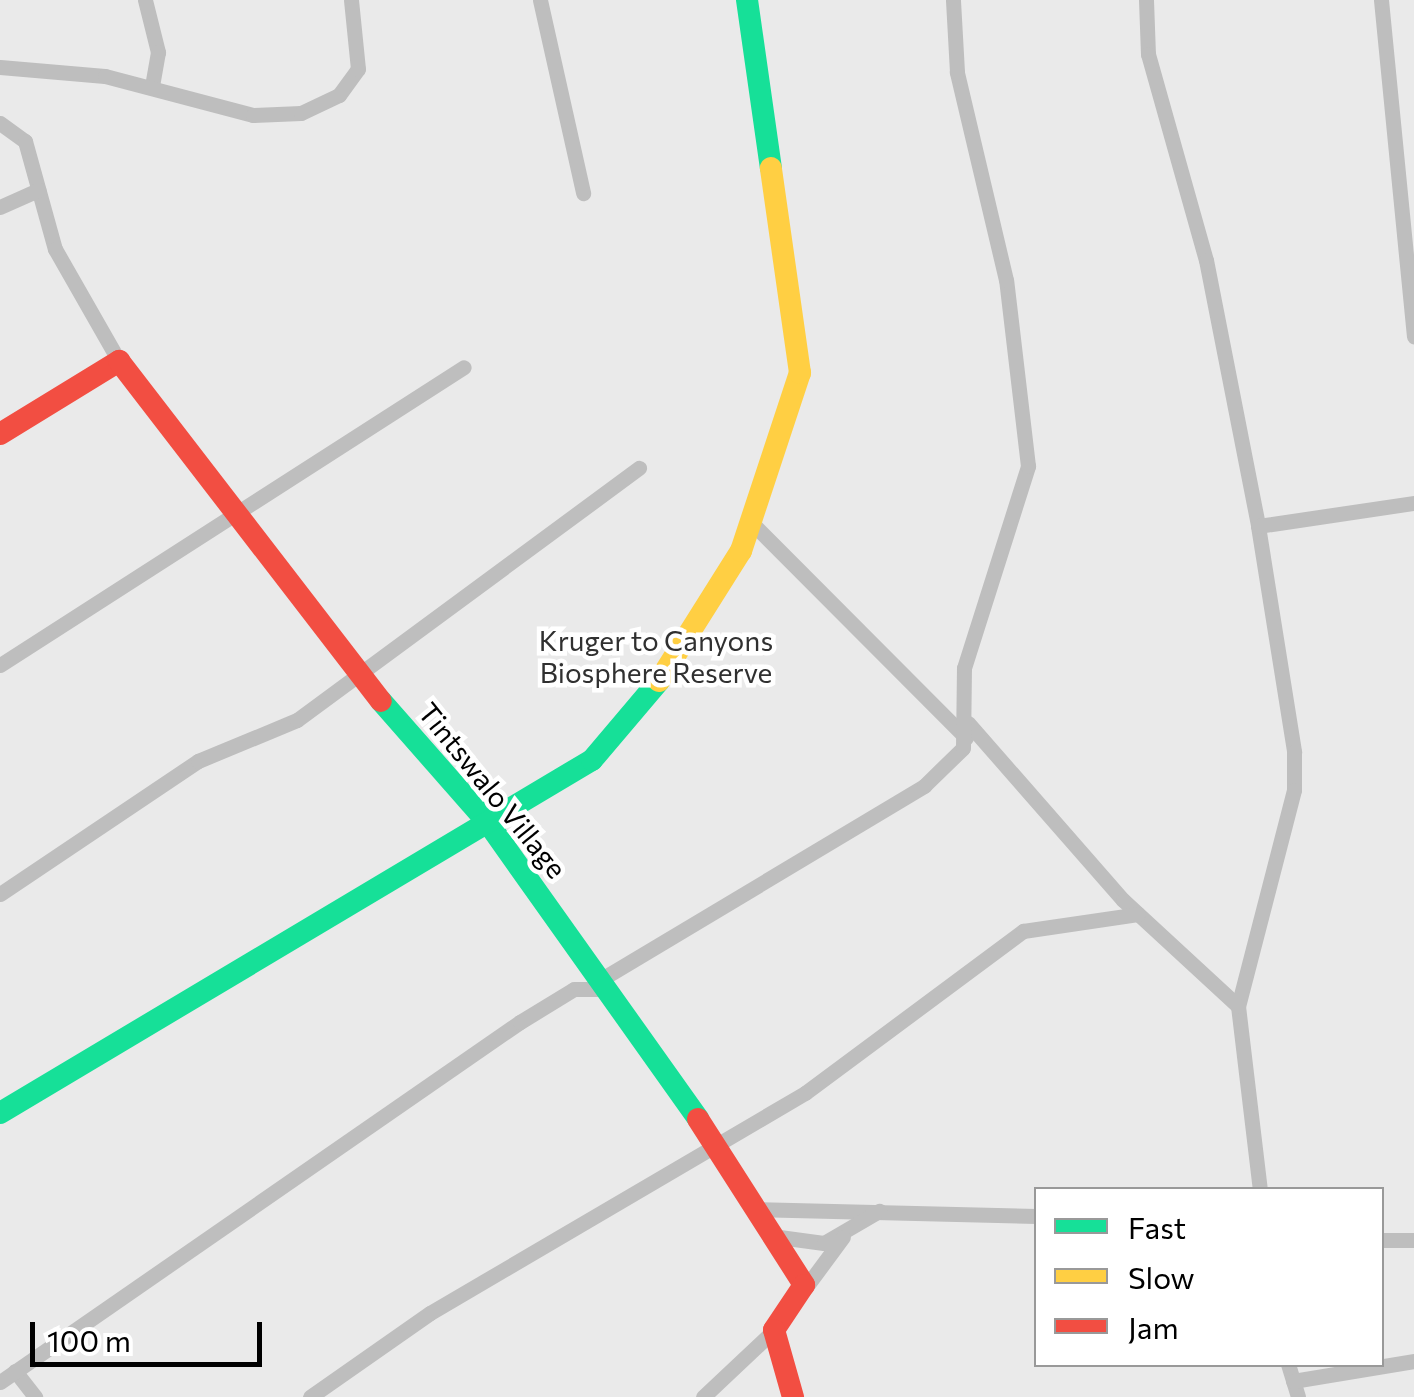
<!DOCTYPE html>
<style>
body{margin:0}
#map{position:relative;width:1414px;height:1397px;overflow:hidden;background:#fff;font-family:Commissioner,sans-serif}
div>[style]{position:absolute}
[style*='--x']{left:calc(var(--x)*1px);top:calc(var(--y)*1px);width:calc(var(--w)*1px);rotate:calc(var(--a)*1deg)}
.green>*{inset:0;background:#eaeaea}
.street>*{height:15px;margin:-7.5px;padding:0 7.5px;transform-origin:7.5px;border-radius:7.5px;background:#bebebe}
.fast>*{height:22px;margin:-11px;padding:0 11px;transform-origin:11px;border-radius:11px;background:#16e098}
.slow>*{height:22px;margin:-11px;padding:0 11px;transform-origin:11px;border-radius:11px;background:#ffcf43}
.jam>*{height:22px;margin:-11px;padding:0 11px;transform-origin:11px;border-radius:11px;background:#f24e42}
span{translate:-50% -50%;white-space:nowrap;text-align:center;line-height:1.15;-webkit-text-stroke:9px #fff;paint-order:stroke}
.park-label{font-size:28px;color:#303030}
.street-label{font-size:28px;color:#000}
.legend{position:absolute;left:1034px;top:1187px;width:350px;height:180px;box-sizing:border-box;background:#fff;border:2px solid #999;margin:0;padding:12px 18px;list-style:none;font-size:30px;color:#000}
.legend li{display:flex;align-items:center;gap:20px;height:50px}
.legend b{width:50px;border:2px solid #999}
.scale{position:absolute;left:30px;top:1322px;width:232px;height:45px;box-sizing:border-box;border:5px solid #000;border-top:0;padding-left:12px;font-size:30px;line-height:35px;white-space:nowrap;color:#000;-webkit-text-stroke:8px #fff;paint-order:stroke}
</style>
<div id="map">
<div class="green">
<i style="clip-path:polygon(evenodd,0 0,1414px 0,1414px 1397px,0 1397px,0 0,1036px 1190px,1382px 1190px,1382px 1364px,1036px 1364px,1036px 1190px)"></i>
</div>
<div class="street">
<i style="--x:145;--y:0;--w:54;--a:76"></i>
<i style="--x:158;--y:52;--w:34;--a:100"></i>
<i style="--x:540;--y:0;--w:198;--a:77.4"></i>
<i style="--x:1146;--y:0;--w:54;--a:87.9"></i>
<i style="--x:1148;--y:54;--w:214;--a:74.3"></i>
<i style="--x:1206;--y:260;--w:271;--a:78.9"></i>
<i style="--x:1258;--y:526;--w:229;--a:80.9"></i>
<i style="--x:1294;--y:752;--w:38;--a:90"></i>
<i style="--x:1294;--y:790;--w:223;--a:104.5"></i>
<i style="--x:1238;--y:1006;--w:185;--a:83.2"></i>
<i style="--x:1381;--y:0;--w:338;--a:84.4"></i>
<i style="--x:0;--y:67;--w:105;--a:4.9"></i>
<i style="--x:105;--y:76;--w:153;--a:14.8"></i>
<i style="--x:253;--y:115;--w:48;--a:-2.4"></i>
<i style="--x:301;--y:113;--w:42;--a:-25.3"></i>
<i style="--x:339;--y:95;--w:32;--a:-54"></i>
<i style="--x:358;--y:69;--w:69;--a:-95.8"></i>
<i style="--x:0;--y:123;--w:31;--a:36"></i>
<i style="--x:25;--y:141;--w:112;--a:74.5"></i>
<i style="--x:55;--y:249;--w:129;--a:60.3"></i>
<i style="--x:0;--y:207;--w:42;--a:-24.1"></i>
<i style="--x:750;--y:521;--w:306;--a:45.1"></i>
<i style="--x:1258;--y:526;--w:158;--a:-8.4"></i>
<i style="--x:0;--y:665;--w:551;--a:-32.71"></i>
<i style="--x:968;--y:723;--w:235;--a:48.8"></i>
<i style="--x:1123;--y:900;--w:156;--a:42.7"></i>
<i style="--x:0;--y:894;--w:239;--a:-33.9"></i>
<i style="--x:198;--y:761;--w:107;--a:-22.5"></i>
<i style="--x:297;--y:720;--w:425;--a:-36.4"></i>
<i style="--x:600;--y:980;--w:378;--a:-30.9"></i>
<i style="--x:924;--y:786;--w:54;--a:-44.3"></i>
<i style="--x:963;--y:748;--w:80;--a:-89.3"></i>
<i style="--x:964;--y:668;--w:212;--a:-72.4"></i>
<i style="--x:1028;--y:466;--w:187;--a:-96.7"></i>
<i style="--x:1006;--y:280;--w:214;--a:-103.3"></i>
<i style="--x:957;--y:72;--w:72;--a:-93.2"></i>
<i style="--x:754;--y:1209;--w:282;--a:1.4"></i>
<i style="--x:772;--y:1236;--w:52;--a:7.7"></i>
<i style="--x:824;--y:1243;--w:64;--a:-30.2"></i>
<i style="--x:1382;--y:1240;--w:32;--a:0"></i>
<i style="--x:803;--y:1291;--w:67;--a:-53.5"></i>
<i style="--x:1288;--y:1364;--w:34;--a:73"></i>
<i style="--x:15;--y:1371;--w:33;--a:52"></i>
<i style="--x:1293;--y:1381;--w:123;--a:-9.4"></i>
<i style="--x:0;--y:1382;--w:632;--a:-34.7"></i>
<i style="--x:520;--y:1022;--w:63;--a:-31.4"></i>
<i style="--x:574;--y:989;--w:32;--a:0"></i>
<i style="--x:310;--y:1397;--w:146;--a:-35"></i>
<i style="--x:430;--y:1313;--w:435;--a:-30.4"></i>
<i style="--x:805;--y:1093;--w:272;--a:-36.6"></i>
<i style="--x:1023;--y:931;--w:116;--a:-8.4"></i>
<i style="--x:703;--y:1397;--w:98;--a:-43.3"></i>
</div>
<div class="fast">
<i style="--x:747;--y:0;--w:170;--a:81.9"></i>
<i style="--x:381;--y:701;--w:162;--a:48.7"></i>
<i style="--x:488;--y:823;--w:363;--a:54.6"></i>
<i style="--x:0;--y:1113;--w:689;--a:-30.81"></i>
<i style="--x:592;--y:760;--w:104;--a:-49.7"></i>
</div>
<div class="slow">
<i style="--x:659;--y:681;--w:154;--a:-57.8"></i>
<i style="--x:741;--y:551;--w:188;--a:-71.7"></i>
<i style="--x:800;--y:373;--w:207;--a:-98.1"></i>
</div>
<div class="jam">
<i style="--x:0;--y:434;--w:140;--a:-31.5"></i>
<i style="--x:119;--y:361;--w:429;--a:52.4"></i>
<i style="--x:698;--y:1119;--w:197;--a:57.4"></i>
<i style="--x:804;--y:1285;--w:54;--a:123.7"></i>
<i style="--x:774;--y:1330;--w:70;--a:74.2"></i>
</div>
<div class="park-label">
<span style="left:656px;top:656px">Kruger to Canyons<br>Biosphere Reserve</span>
</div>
<div class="street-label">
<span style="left:493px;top:790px;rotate:51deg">Tintswalo Village</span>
</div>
<ul class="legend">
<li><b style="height:12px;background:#16e098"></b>Fast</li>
<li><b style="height:12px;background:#ffcf43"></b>Slow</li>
<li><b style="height:12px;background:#f24e42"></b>Jam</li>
</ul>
<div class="scale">100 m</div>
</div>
